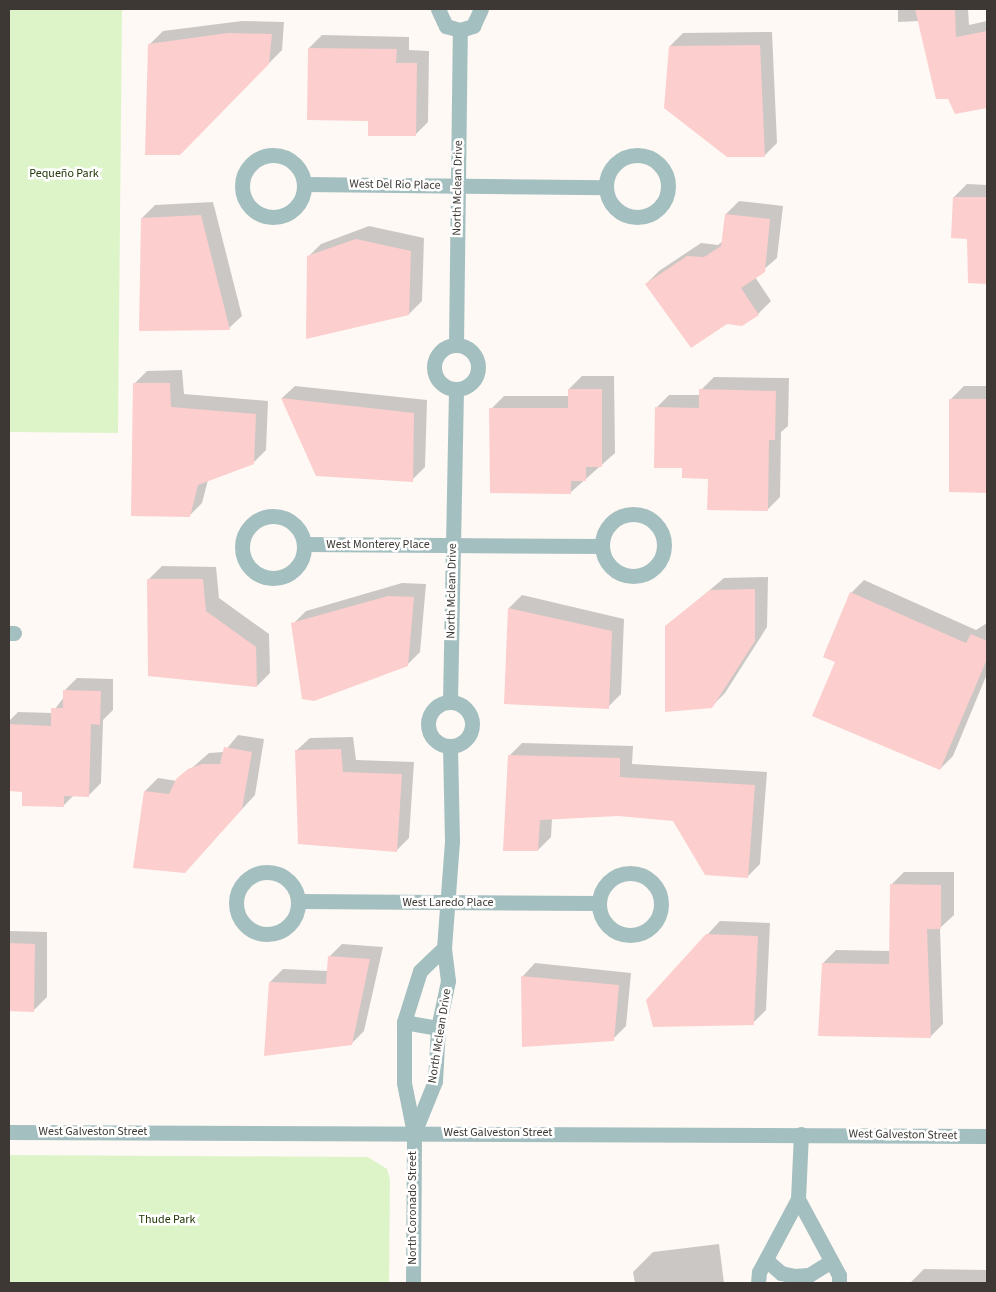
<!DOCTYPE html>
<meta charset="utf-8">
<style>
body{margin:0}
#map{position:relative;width:996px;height:1292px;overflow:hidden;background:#fef9f5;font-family:"Source Sans 3",sans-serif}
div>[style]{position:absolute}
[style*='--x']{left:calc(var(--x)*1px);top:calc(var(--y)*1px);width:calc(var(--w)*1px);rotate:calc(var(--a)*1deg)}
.green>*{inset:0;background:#ddf4c9}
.shadow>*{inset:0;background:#0003}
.building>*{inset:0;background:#fccecd}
.minor>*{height:15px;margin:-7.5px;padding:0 7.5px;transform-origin:7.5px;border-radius:7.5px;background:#a4bfbf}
.minor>.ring{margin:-7.5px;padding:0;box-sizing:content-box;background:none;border:15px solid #a4bfbf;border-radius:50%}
.tertiary>*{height:15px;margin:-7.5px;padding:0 7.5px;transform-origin:7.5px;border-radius:7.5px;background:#a4bfbf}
span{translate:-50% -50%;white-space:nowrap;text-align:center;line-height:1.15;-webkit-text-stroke:5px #fff;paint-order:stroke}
.park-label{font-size:12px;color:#213605}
.street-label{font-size:12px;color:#3d3834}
.frame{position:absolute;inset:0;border:10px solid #3d3834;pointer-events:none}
</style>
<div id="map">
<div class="green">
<i style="clip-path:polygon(9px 9px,122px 9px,118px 433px,9px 432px)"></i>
<i style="clip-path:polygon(9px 1155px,368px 1157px,387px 1169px,390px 1179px,389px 1283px,9px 1283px)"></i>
</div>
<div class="shadow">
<i style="clip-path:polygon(898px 9px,968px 9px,969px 25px,987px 21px,987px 107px,956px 113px,919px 21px,898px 22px)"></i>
<i style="clip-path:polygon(242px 21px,284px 22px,282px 50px,180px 154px,150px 44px,163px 31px)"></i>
<i style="clip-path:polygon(772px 32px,777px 143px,764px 156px,670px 46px,683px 33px)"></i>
<i style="clip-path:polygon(322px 35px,409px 37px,409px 50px,429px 51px,428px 122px,415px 135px,370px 120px,309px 48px)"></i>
<i style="clip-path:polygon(967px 184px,987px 185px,987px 282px,969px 282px,968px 237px,954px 197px)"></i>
<i style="clip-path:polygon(739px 201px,783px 206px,777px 258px,755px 277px,771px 301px,758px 314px,646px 284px,659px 271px,701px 243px,718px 245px,723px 241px,726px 214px)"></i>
<i style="clip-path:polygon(213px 202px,242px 316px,229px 328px,142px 218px,155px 205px)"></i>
<i style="clip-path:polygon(369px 226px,424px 238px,422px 301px,409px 314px,308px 257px,321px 244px)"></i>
<i style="clip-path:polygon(182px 370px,184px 394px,268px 401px,266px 450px,253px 463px,208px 480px,202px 503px,189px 516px,134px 384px,147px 371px)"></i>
<i style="clip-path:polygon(582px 376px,614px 376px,615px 453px,570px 493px,491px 409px,504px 396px,569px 396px,569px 389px)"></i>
<i style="clip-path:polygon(714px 377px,789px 378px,788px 426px,781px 432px,780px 497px,767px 510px,709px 477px,683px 467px,656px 408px,669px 395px,701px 395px,701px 390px)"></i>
<i style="clip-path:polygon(295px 386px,427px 400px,425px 467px,412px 480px,282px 398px)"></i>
<i style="clip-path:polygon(964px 386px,987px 386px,987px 491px,950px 491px,951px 399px)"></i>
<i style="clip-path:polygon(162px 566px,216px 567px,219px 598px,269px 634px,270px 673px,257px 686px,149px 674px,149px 579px)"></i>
<i style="clip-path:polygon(768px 577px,767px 627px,725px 693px,711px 707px,666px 627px,724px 578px)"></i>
<i style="clip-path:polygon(864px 580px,976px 630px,987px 623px,987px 674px,953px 756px,940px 769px,837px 661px,851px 593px)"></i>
<i style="clip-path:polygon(402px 583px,426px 584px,420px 652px,407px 665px,293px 624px,306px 611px)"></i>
<i style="clip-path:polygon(522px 595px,624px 619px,621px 694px,608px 707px,505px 703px,509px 608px)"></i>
<i style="clip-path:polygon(77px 678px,113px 679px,113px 710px,103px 720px,101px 783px,88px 796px,74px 795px,63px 806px,23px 790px,9px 790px,9px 721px,18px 712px,52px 713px,64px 697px,64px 691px)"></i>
<i style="clip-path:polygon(238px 735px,264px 739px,255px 795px,197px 858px,145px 791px,158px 778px,177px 781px,209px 753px,224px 752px)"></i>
<i style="clip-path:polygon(353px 737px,356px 760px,414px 762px,409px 838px,396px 851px,297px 750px,310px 738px)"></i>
<i style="clip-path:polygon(522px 743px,633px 746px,632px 764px,767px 772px,760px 864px,747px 877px,674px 819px,618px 815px,552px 819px,551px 837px,538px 850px,509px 756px)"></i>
<i style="clip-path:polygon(904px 872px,954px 872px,954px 915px,940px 928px,943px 1024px,930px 1037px,823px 963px,836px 950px,891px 951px,891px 885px)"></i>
<i style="clip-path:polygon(720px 921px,770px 923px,766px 1010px,753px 1023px,707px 935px)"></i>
<i style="clip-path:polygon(9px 931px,47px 932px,47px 997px,34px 1010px,9px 1009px)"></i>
<i style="clip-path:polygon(342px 944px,383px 947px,364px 1031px,351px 1044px,270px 982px,283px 969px,328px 971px,329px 957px)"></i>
<i style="clip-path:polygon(535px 963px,631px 973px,626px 1026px,613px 1039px,523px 976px)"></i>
<i style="clip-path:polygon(719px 1244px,724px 1283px,635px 1283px,633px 1272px,653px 1252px)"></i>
<i style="clip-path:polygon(924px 1269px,987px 1270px,987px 1283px,910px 1283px)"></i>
</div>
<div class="building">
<i style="clip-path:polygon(915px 9px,955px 9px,956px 37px,987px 31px,987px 108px,955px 114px,948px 99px,936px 99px)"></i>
<i style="clip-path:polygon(228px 33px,272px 34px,269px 64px,180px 155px,145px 155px,148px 44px)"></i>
<i style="clip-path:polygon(760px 45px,765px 157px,727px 157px,664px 108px,669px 46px)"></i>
<i style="clip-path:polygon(308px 48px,397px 49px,396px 63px,417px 63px,416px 136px,368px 136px,368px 121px,307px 120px)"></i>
<i style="clip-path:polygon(953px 197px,987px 197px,987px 284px,968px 283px,967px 239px,951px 238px)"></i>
<i style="clip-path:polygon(725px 214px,770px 219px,765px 272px,741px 288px,759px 315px,742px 326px,727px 324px,691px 348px,645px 284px,687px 256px,704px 257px,721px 246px)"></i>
<i style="clip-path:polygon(201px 215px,230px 330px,139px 331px,141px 218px)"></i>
<i style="clip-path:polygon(356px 239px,411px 251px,409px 315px,306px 339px,307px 256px)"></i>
<i style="clip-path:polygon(133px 383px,170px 383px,171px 407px,256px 414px,254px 464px,198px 485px,190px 517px,131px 516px)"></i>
<i style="clip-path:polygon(568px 389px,602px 389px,602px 467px,586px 467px,586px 481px,571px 481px,571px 494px,490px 493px,489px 408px,568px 408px)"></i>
<i style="clip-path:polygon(699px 389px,776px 391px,775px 440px,769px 440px,768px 511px,707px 510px,708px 479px,682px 478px,682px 468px,654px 468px,655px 407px,699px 408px)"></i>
<i style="clip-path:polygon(281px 398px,414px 413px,413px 482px,316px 476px)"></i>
<i style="clip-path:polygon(949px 399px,987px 399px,987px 493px,949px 492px)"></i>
<i style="clip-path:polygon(147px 579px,203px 579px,206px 611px,256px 647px,257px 687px,148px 676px)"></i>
<i style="clip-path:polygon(755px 589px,755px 641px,712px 708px,665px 712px,665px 626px,710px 590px)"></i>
<i style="clip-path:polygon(850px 592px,966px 643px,971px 634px,987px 641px,987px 659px,940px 770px,812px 716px,835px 662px,823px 657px)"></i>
<i style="clip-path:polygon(388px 596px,414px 597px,408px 666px,314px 701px,302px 699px,291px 623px)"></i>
<i style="clip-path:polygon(508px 608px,612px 631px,609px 709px,504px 704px)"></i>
<i style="clip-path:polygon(63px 690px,101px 691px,100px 725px,91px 724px,89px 797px,64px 796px,64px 807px,22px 806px,22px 792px,9px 791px,9px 724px,51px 726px,51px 708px,63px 708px)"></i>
<i style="clip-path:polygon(224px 747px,252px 752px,242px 809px,185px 873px,133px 868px,144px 791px,169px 794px,176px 779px,188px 769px,202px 764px,220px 764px)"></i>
<i style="clip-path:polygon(341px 749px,343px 772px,402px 774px,397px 852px,298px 844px,295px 750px)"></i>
<i style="clip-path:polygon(508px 755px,620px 758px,620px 777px,755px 785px,748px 878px,705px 875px,673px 821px,618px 816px,540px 820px,538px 851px,503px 851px)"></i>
<i style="clip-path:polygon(890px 884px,941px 885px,941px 929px,927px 929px,931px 1038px,818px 1036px,822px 963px,889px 964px)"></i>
<i style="clip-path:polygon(706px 934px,758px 936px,754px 1025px,653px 1027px,646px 1000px)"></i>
<i style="clip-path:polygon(9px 943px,35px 944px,34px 1012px,9px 1011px)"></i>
<i style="clip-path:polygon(328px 956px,370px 959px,352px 1045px,264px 1056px,269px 982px,326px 984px)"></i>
<i style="clip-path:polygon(521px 976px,619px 985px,614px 1041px,522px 1047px)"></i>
</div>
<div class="minor">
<i style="--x:438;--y:9;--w:19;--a:65"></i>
<i style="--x:446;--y:26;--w:15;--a:16"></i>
<i style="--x:460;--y:30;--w:14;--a:-17"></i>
<i style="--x:473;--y:26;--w:19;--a:-65"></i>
<i class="ring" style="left:242px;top:155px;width:47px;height:47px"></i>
<i class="ring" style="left:606px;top:155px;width:47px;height:47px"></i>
<i style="--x:304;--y:184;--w:301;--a:0.6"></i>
<i style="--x:456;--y:345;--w:315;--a:-89.3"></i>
<i class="ring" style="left:434px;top:345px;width:29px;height:29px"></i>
<i class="ring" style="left:602px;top:514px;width:47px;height:47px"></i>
<i class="ring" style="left:242px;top:516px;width:47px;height:47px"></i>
<i style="--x:304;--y:544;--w:298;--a:0.4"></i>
<i style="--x:9;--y:633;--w:5;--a:0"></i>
<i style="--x:450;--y:702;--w:313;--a:-88.9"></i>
<i class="ring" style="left:428px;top:702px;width:29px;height:29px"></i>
<i class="ring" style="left:236px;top:872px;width:47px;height:47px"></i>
<i class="ring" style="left:599px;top:873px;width:47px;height:47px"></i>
<i style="--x:298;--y:901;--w:300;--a:0.4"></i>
<i style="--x:404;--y:1022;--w:35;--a:10"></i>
<i style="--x:414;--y:1133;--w:56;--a:-68"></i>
<i style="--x:435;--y:1081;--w:53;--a:-86.8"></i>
<i style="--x:438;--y:1028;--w:48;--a:-78"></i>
<i style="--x:448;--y:981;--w:33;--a:-97"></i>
<i style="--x:444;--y:948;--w:107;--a:-85.7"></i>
<i style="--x:452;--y:841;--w:95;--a:-91.2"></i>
<i style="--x:798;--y:1199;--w:86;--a:61.7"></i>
<i style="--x:839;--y:1275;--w:8;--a:90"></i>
<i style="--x:766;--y:1260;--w:20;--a:41"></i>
<i style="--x:781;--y:1273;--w:13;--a:13"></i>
<i style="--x:794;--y:1276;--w:15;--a:-4"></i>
<i style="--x:809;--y:1275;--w:26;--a:-32"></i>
<i style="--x:413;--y:1283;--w:150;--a:-89.6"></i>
<i style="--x:414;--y:1133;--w:51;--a:-101.3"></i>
<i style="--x:404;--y:1083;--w:61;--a:-90"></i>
<i style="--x:404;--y:1022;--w:53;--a:-72.6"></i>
<i style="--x:420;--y:971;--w:33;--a:-44"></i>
<i style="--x:758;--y:1283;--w:11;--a:-85"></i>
<i style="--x:759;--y:1272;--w:83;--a:-61.9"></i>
<i style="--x:798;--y:1199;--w:65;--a:-87.4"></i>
</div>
<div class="tertiary">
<i style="--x:9;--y:1132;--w:978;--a:0.23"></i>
</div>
<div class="park-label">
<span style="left:64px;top:174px">Pequeño Park</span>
<span style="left:167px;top:1220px">Thude Park</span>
</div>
<div class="street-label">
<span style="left:395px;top:185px;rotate:1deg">West Del Rio Place</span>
<span style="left:458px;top:188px;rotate:-89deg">North Mclean Drive</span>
<span style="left:378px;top:545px">West Monterey Place</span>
<span style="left:452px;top:591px;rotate:-89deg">North Mclean Drive</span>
<span style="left:448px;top:903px">West Laredo Place</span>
<span style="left:440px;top:1036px;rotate:-81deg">North Mclean Drive</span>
<span style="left:93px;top:1132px">West Galveston Street</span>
<span style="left:498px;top:1133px">West Galveston Street</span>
<span style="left:903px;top:1135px;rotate:1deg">West Galveston Street</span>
<span style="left:413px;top:1208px;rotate:-90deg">North Coronado Street</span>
</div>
<div class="frame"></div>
</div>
